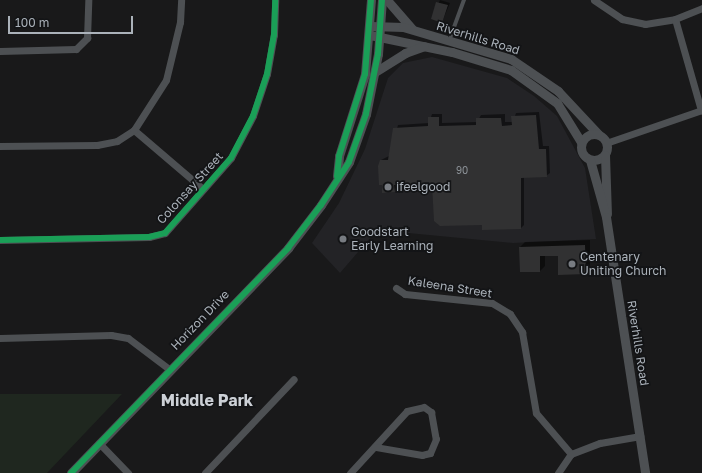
<!DOCTYPE html>
<style>
body{margin:0}
#map{position:relative;width:702px;height:473px;overflow:hidden;background:#19191a;font-family:"Golos Text",sans-serif}
div>[style]{position:absolute}
[style*='--x']{left:calc(var(--x)*1px);top:calc(var(--y)*1px);width:calc(var(--w)*1px);rotate:calc(var(--a)*1deg)}
.built>*{inset:0;background:#232326}
.green>*{inset:0;background:#1f271f}
.shadow>*{inset:0;background:#0007}
.building>*{inset:0;background:#313132}
.service>*{height:3.5px;margin:-1.75px;padding:0 1.75px;transform-origin:1.75px;border-radius:1.75px;background:#4d5053}
.minor>*{height:7px;margin:-3.5px;padding:0 3.5px;transform-origin:3.5px;border-radius:3.5px;background:#4d5053}
.tertiary>*{height:9px;margin:-4.5px;padding:0 4.5px;transform-origin:4.5px;border-radius:4.5px;background:#4d5053}
.tertiary>.ring{margin:-4.5px;padding:0;box-sizing:content-box;background:none;border:9px solid #4d5053;border-radius:50%}
.cycleway>*{height:6px;margin:-3px;padding:0 3px;transform-origin:3px;border-radius:3px;background:#1a9f57}
.dots>*{width:11px;height:11px;translate:-50% -50%;box-sizing:border-box;border:2px solid #131416;border-radius:50%}
span{translate:-50% -50%;white-space:nowrap;text-align:center;line-height:1.15;-webkit-text-stroke:3.5px #131416;paint-order:stroke}
.number-label{font-size:10px;color:#8c9298}
.number-label span{-webkit-text-stroke-width:0}
.street-label{font-size:12px;color:#abb2ba}
.poi-label{font-size:12px;color:#abb2ba}
.left{translate:0 -50%;text-align:left}
.district-label{font-size:16px;color:#ccd0d6;font-weight:700}
.scale{position:absolute;left:8px;top:16px;width:125px;height:18px;box-sizing:border-box;border:2px solid #abb2ba;border-top:0;padding-left:5px;font-size:12px;line-height:14px;white-space:nowrap;color:#abb2ba;-webkit-text-stroke:3px #131416;paint-order:stroke}
</style>
<div id="map">
<div class="built">
<i style="clip-path:polygon(432px 57px,507px 78px,534px 96px,557px 116px,585px 168px,596px 239px,513px 243px,377px 230px,340px 273px,312px 243px,339px 203px,365px 149px,388px 78px,403px 63px)"></i>
</div>
<div class="green">
<i style="clip-path:polygon(0 394px,122px 394px,47px 473px,0 473px)"></i>
</div>
<div class="shadow">
<i style="clip-path:polygon(440px 0,450px 3px,442px 22px,432px 19px)"></i>
<i style="clip-path:polygon(539px 112px,543px 146px,549px 146px,550px 173px,546px 176px,524px 177px,524px 225px,521px 228px,483px 224px,433px 183px,398px 184px,394px 191px,381px 160px,389px 156px,398px 125px,429px 123px,432px 114px,442px 114px,442px 123px,477px 122px,481px 115px,505px 114px,505px 122px,513px 122px,516px 113px)"></i>
<i style="clip-path:polygon(590px 240px,590px 269px,585px 274px,559px 255px,545px 255px,545px 266px,540px 271px,520px 247px,525px 242px)"></i>
</div>
<div class="building">
<i style="clip-path:polygon(436px 2px,448px 5px,442px 23px,431px 19px)"></i>
<i style="clip-path:polygon(536px 115px,539px 149px,546px 149px,547px 177px,521px 178px,521px 229px,482px 230px,482px 225px,440px 226px,434px 221px,432px 184px,394px 185px,395px 192px,382px 193px,382px 185px,379px 185px,378px 166px,380px 160px,388px 160px,393px 128px,428px 126px,428px 117px,439px 117px,439px 126px,476px 125px,476px 118px,501px 118px,502px 126px,512px 125px,511px 116px)"></i>
<i style="clip-path:polygon(585px 245px,586px 274px,558px 275px,558px 256px,540px 256px,540px 272px,520px 272px,519px 247px)"></i>
</div>
<div class="service">
<i style="--x:449;--y:41;--w:44;--a:-69.9"></i>
</div>
<div class="minor">
<i style="--x:594;--y:0;--w:34;--a:34"></i>
<i style="--x:622;--y:19;--w:24;--a:12"></i>
<i style="--x:645;--y:24;--w:30;--a:-9"></i>
<i style="--x:675;--y:19;--w:29;--a:-22"></i>
<i style="--x:675;--y:19;--w:95;--a:74.1"></i>
<i style="--x:0;--y:51;--w:76;--a:-1.5"></i>
<i style="--x:76;--y:49;--w:16;--a:-45"></i>
<i style="--x:87;--y:38;--w:38;--a:-88"></i>
<i style="--x:134;--y:130;--w:91;--a:40.5"></i>
<i style="--x:606;--y:143;--w:102;--a:-19"></i>
<i style="--x:0;--y:146;--w:97;--a:-0.6"></i>
<i style="--x:97;--y:145;--w:20;--a:-11"></i>
<i style="--x:117;--y:141;--w:20;--a:-33"></i>
<i style="--x:134;--y:130;--w:59;--a:-57.4"></i>
<i style="--x:166;--y:80;--w:60;--a:-76.4"></i>
<i style="--x:180;--y:22;--w:22;--a:-87"></i>
<i style="--x:0;--y:240;--w:149;--a:-1.2"></i>
<i style="--x:149;--y:237;--w:16;--a:-14"></i>
<i style="--x:165;--y:233;--w:100;--a:-48.7"></i>
<i style="--x:231;--y:158;--w:47;--a:-62.4"></i>
<i style="--x:253;--y:116;--w:44;--a:-71.6"></i>
<i style="--x:267;--y:74;--w:40;--a:-80"></i>
<i style="--x:274;--y:35;--w:35;--a:-88"></i>
<i style="--x:396;--y:288;--w:11;--a:34"></i>
<i style="--x:405;--y:294;--w:87;--a:5.9"></i>
<i style="--x:492;--y:303;--w:21;--a:31"></i>
<i style="--x:510;--y:314;--w:22;--a:56"></i>
<i style="--x:522;--y:332;--w:82;--a:80.2"></i>
<i style="--x:536;--y:413;--w:54;--a:49.5"></i>
<i style="--x:0;--y:338;--w:111;--a:-1.5"></i>
<i style="--x:111;--y:335;--w:17;--a:10"></i>
<i style="--x:128;--y:338;--w:51;--a:37.1"></i>
<i style="--x:99;--y:443;--w:42;--a:46"></i>
<i style="--x:205;--y:473;--w:129;--a:-46.6"></i>
<i style="--x:350;--y:473;--w:84;--a:-47.4"></i>
<i style="--x:407;--y:411;--w:17;--a:-13"></i>
<i style="--x:424;--y:407;--w:9;--a:36"></i>
<i style="--x:431;--y:412;--w:27;--a:80"></i>
<i style="--x:436;--y:439;--w:15;--a:113"></i>
<i style="--x:430;--y:453;--w:8;--a:166"></i>
<i style="--x:422;--y:455;--w:48;--a:-170.3"></i>
<i style="--x:558;--y:473;--w:23;--a:-56"></i>
<i style="--x:571;--y:454;--w:31;--a:-21"></i>
<i style="--x:600;--y:443;--w:41;--a:-9.9"></i>
</div>
<div class="tertiary">
<i style="--x:387;--y:0;--w:38;--a:49"></i>
<i style="--x:371;--y:26;--w:32;--a:2"></i>
<i style="--x:403;--y:27;--w:113;--a:16.5"></i>
<i style="--x:511;--y:59;--w:57;--a:34.2"></i>
<i style="--x:558;--y:91;--w:60;--a:47"></i>
<i style="--x:370;--y:35;--w:84;--a:11.7"></i>
<i style="--x:452;--y:52;--w:62;--a:17"></i>
<i style="--x:511;--y:70;--w:57;--a:35.7"></i>
<i style="--x:557;--y:103;--w:46;--a:58.4"></i>
<i style="--x:375;--y:72;--w:36;--a:-32"></i>
<i style="--x:405;--y:53;--w:20;--a:-20"></i>
<i class="ring" style="left:581px;top:134px;width:17px;height:17px"></i>
<i style="--x:605;--y:155;--w:59;--a:88.1"></i>
<i style="--x:590;--y:160;--w:59;--a:74.3"></i>
<i style="--x:606;--y:217;--w:259;--a:81.3"></i>
<i style="--x:337;--y:176;--w:20;--a:-84"></i>
<i style="--x:339;--y:156;--w:86;--a:-72.4"></i>
<i style="--x:365;--y:74;--w:74;--a:-85.4"></i>
<i style="--x:71;--y:473;--w:313;--a:-46"></i>
<i style="--x:288;--y:248;--w:54;--a:-52.5"></i>
<i style="--x:321;--y:205;--w:51;--a:-56.9"></i>
<i style="--x:349;--y:162;--w:51;--a:-70.5"></i>
<i style="--x:366;--y:114;--w:61;--a:-78.7"></i>
<i style="--x:378;--y:54;--w:54;--a:-85.8"></i>
</div>
<div class="cycleway">
<i style="--x:337;--y:176;--w:20;--a:-84"></i>
<i style="--x:339;--y:156;--w:86;--a:-72.4"></i>
<i style="--x:365;--y:74;--w:74;--a:-85.4"></i>
<i style="--x:0;--y:240;--w:149;--a:-1.2"></i>
<i style="--x:149;--y:237;--w:16;--a:-14"></i>
<i style="--x:165;--y:233;--w:100;--a:-48.7"></i>
<i style="--x:231;--y:158;--w:47;--a:-62.4"></i>
<i style="--x:253;--y:116;--w:44;--a:-71.6"></i>
<i style="--x:267;--y:74;--w:40;--a:-80"></i>
<i style="--x:274;--y:35;--w:35;--a:-88"></i>
<i style="--x:71;--y:473;--w:313;--a:-46"></i>
<i style="--x:288;--y:248;--w:54;--a:-52.5"></i>
<i style="--x:321;--y:205;--w:51;--a:-56.9"></i>
<i style="--x:349;--y:162;--w:51;--a:-70.5"></i>
<i style="--x:366;--y:114;--w:61;--a:-78.7"></i>
<i style="--x:378;--y:54;--w:54;--a:-85.8"></i>
</div>
<div class="dots">
<i style="left:388px;top:187px;background:#787c82"></i>
<i style="left:343px;top:239px;background:#787c82"></i>
<i style="left:572px;top:264px;background:#787c82"></i>
</div>
<div class="number-label">
<span style="left:462px;top:171px">90</span>
</div>
<div class="street-label">
<span style="left:478px;top:38px;rotate:17deg">Riverhills Road</span>
<span style="left:190px;top:188px;rotate:-48deg">Colonsay Street</span>
<span style="left:450px;top:287px;rotate:9deg">Kaleena Street</span>
<span style="left:200px;top:320px;rotate:-46deg">Horizon Drive</span>
<span style="left:638px;top:343px;rotate:81deg">Riverhills Road</span>
</div>
<div class="poi-label">
<span class="left" style="left:396px;top:187px">ifeelgood</span>
<span class="left" style="left:351px;top:239px">Goodstart<br>Early Learning</span>
<span class="left" style="left:580px;top:264px">Centenary<br>Uniting Church</span>
</div>
<div class="district-label">
<span style="left:207px;top:400px">Middle Park</span>
</div>
<div class="scale">100 m</div>
</div>
